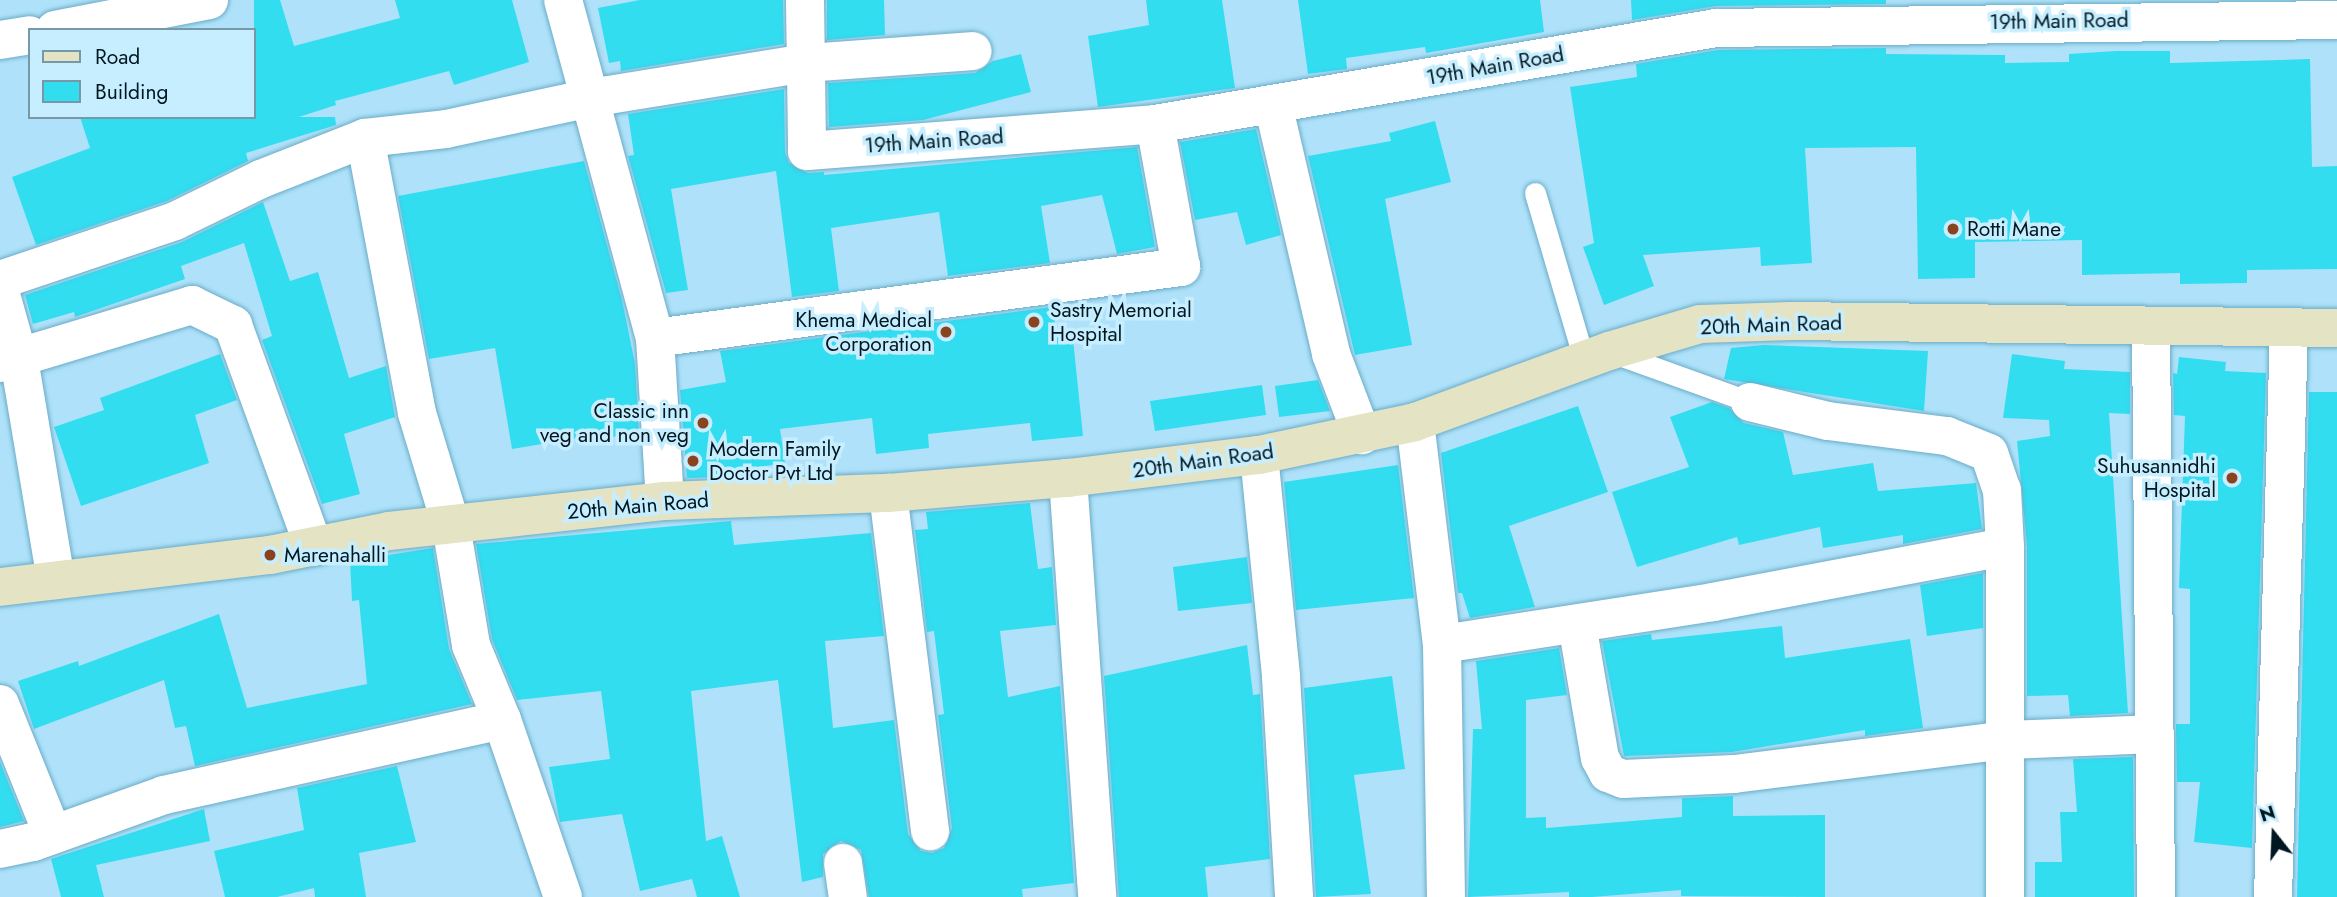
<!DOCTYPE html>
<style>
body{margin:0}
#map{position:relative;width:2337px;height:897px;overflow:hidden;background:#afe2fa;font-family:Jost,sans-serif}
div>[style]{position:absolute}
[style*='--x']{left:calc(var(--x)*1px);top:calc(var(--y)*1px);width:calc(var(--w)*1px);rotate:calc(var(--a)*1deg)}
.building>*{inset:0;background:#32ddf0}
.roads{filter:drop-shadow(0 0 2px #6bacc8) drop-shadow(0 0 2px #6bacc8)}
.lane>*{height:21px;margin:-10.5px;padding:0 10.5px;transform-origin:10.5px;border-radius:10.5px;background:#fff}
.street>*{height:38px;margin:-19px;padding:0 19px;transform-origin:19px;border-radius:19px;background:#fff}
.secondary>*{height:38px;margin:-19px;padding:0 19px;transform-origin:19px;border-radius:19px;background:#e4e3c3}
.dots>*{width:19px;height:19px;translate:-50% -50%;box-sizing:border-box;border:4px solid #c7eeff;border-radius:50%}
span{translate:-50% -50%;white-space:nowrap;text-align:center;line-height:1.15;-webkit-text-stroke:7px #c7eeff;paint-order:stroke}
.street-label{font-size:21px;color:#001721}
.poi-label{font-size:21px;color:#001721}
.left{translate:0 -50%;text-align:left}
.right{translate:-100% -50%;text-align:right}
.legend{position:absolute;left:28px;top:28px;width:228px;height:91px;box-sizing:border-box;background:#c7eeff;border:2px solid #7798a6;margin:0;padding:9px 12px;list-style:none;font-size:21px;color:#001721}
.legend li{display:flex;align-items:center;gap:14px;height:35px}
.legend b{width:35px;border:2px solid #7798a6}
.north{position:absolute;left:2239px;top:799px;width:70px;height:70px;-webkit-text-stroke:5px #c7eeff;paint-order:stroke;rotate:342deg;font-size:19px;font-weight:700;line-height:28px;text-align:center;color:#001721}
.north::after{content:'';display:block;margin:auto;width:24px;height:32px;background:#001721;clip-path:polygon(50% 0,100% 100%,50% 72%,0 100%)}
</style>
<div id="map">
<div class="building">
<i style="clip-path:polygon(254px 0,280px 0,294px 46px,400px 18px,395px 0,512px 0,529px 62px,454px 85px,449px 71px,335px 101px,336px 105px,299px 117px,335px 117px,336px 125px,246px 153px,248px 161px,167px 201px,36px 245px,12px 177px,90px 148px,80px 117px,254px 117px)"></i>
<i style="clip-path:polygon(640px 0,783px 0,784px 44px,621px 71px,620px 61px,609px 63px,598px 8px)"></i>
<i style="clip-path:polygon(827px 0,884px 0,885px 35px,827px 40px)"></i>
<i style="clip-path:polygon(1146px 0,1222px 0,1235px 88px,1098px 107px,1088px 36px,1149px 25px)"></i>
<i style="clip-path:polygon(1298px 0,1540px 0,1544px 32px,1426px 53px,1425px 47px,1346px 58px,1347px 69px,1308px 74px)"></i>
<i style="clip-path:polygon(1631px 0,1886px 0,1886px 4px,1716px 6px,1632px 20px)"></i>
<i style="clip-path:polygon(1886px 48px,1886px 54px,2005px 55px,2005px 63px,2069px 62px,2069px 54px,2116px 51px,2170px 51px,2170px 63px,2310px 59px,2312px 167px,2337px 166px,2337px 269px,2247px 270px,2247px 283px,2180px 284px,2180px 273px,2082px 275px,2082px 240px,1975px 242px,1975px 278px,1918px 279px,1916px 147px,1805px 148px,1812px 263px,1761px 266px,1760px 247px,1643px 255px,1654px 286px,1604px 305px,1583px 247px,1594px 243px,1570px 87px,1637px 77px,1636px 64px,1718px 50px)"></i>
<i style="clip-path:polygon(1021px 54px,1031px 92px,923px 120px,829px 127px,828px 83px,975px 73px,993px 61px)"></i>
<i style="clip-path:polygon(784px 89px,785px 152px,789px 163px,808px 173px,824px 172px,824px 175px,1137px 147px,1155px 247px,1117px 254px,1102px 195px,1041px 206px,1050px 263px,948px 276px,939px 212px,831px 228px,839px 291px,792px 297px,776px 171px,671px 189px,688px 290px,666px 293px,628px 156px,634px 155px,628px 114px)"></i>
<i style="clip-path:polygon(1435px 121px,1451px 182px,1385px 199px,1412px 345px,1355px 355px,1308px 156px,1391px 141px,1389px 133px)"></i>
<i style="clip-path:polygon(1256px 129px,1281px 235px,1246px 245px,1237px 212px,1195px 220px,1180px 142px)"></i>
<i style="clip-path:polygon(584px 161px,622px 300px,635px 364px,639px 434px,603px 438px,602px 434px,512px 449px,495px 348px,429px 359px,398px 196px)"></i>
<i style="clip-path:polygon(263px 202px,290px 281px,318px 272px,349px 378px,386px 366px,395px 417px,344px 434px,360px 494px,322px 504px,262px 340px,272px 336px,244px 243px,181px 266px,185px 279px,75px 317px,74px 312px,33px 324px,25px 295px,182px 242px)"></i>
<i style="clip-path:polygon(1051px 307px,1060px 341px,1073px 339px,1083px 436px,1032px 441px,1030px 423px,928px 434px,929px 448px,876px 454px,872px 418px,780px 429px,785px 463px,724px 472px,725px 477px,687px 478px,680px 390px,726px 382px,720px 351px)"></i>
<i style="clip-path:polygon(1764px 345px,1928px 351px,1924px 411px,1724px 379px,1731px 348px)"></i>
<i style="clip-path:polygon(220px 354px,237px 400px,195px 415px,209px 463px,81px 506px,54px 427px,104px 410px,100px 398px)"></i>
<i style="clip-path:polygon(2012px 354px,2065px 361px,2064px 369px,2130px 372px,2130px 414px,2109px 413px,2128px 713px,2070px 716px,2068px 695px,2027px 696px,2027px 546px,2017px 441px,2050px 436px,2049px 420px,2003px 418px)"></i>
<i style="clip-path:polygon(2179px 357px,2226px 362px,2225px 371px,2266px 373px,2252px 848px,2194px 842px,2200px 782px,2177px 782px,2176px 724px,2190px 724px,2190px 589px,2179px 588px,2185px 416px,2174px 415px,2173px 373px,2177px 374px)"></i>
<i style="clip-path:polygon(1318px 380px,1330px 411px,1279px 417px,1275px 386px)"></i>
<i style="clip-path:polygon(1262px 385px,1266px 415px,1155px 431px,1150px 401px)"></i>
<i style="clip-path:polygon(2309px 392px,2337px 392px,2337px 897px,2297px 897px)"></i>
<i style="clip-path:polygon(1712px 402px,1729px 408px,1744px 423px,1783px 432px,1793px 475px,1873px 463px,1878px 491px,1976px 483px,1982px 529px,1903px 544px,1903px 535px,1823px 548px,1820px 527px,1739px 545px,1737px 537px,1637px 567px,1612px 492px,1689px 467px,1670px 417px)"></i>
<i style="clip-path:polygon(1578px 406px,1608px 492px,1509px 526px,1535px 607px,1470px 618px,1462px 593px,1458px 593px,1441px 453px)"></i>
<i style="clip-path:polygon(1398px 465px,1414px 598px,1296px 610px,1284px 482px)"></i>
<i style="clip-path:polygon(1030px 503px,1038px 569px,1052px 567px,1056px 625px,1000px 631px,1008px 697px,1060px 686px,1074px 883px,1022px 889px,1023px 897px,869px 897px,861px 850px,841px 841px,823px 854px,823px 877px,802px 882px,778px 680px,691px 691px,706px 841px,722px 836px,740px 897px,697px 897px,692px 879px,640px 891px,622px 814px,560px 822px,549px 767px,610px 759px,601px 691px,517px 700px,492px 639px,476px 544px,731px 521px,734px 545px,871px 533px,884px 636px,825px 641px,833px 728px,894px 720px,908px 834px,921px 851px,932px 853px,944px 848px,952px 828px,938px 715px,944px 714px,934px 631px,927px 632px,915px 530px,928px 529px,926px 512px)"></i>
<i style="clip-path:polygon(433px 548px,449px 649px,472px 704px,195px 766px,186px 726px,175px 728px,164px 680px,34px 729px,18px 681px,78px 661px,79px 666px,219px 614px,247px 708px,367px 684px,359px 600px,352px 601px,350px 561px)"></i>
<i style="clip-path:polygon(1247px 557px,1252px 603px,1178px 611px,1173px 567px)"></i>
<i style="clip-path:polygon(1983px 573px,1983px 628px,1927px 636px,1920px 585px)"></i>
<i style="clip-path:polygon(1782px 626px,1785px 658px,1910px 639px,1923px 728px,1865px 736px,1865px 730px,1732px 752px,1624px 756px,1602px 641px,1651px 634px,1652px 640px)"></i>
<i style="clip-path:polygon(1247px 645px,1253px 695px,1260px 694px,1270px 859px,1205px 867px,1208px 897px,1119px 897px,1104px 676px)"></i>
<i style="clip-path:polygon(1559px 648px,1567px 695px,1526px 700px,1526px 818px,1546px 817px,1546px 828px,1682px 817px,1682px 798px,1733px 796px,1733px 816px,1825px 815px,1825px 897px,1681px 896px,1681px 890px,1592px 897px,1569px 897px,1569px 892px,1468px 897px,1473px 729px,1482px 729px,1476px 661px)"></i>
<i style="clip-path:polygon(1392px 676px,1405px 769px,1354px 775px,1371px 894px,1316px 897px,1304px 688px)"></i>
<i style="clip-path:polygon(2133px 757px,2134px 897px,2035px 897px,2035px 862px,2062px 862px,2060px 812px,2077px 812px,2073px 759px)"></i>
<i style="clip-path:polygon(0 762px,24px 821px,0 827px)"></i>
<i style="clip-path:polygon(397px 766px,416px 842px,359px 853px,366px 897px,315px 897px,314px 888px,277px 897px,225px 897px,214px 851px,304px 830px,297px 788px)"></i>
<i style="clip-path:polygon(204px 809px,210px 841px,96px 865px,104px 897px,61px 897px,51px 859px)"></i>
</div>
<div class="roads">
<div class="lane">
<i style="--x:1535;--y:193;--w:174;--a:73.6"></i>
<i style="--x:1614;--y:353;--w:145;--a:19.8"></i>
</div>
<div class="street">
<i style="--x:563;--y:0;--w:350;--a:74.8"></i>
<i style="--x:655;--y:338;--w:163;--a:86.5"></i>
<i style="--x:805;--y:0;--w:151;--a:89.2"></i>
<i style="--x:807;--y:151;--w:349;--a:-4.4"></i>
<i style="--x:1155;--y:124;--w:569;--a:-9.71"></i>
<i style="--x:1716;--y:28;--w:621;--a:-0.74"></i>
<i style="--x:55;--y:30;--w:157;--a:-11"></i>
<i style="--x:0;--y:40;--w:30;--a:-9"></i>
<i style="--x:1273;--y:104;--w:257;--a:76.9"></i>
<i style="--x:1331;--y:354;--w:87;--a:69.1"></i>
<i style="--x:0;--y:280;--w:185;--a:-18.6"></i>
<i style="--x:175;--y:221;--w:96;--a:-26"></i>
<i style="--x:261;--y:179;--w:112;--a:-21.5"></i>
<i style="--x:0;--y:291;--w:71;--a:74.4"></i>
<i style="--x:19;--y:359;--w:224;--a:80.5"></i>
<i style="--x:2151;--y:327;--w:570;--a:89.5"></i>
<i style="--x:655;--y:338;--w:531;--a:-7.69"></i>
<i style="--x:1181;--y:267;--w:145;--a:-100.3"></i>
<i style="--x:0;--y:363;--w:201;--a:-16.8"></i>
<i style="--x:192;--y:305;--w:46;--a:26"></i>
<i style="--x:233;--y:325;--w:236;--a:70"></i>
<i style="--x:1750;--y:402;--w:80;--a:13.7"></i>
<i style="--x:1828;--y:421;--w:120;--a:7.2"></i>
<i style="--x:1947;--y:436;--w:45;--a:22"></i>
<i style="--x:1989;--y:453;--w:39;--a:71"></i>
<i style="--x:2002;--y:490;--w:57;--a:87"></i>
<i style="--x:2005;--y:547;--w:350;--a:90"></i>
<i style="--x:1415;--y:422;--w:224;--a:83.1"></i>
<i style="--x:1442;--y:644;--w:253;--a:89.1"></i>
<i style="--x:1259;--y:455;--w:223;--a:84.3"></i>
<i style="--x:1281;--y:677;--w:220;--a:86.6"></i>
<i style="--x:1068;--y:478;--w:420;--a:86"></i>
<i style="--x:888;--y:493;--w:341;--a:82.9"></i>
<i style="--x:1577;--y:624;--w:136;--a:80.3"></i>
<i style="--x:1600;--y:758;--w:17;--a:62"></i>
<i style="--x:1608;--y:773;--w:16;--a:22"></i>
<i style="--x:1623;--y:779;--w:111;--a:-2.6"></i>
<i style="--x:1734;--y:774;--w:275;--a:-7.1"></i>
<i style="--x:2007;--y:740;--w:148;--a:-2.3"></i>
<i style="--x:1442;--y:644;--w:274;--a:-8.8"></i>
<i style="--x:1713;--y:602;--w:297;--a:-10.7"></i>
<i style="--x:0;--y:704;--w:141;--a:68"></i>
<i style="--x:502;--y:720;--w:81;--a:-112.5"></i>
<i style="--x:471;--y:645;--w:122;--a:-99.5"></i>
<i style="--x:451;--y:525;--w:117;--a:-106.9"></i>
<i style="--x:417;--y:413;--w:280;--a:-100.7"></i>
<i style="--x:365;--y:138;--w:81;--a:-6.3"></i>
<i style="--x:446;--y:129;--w:147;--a:-12.1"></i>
<i style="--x:590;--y:98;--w:219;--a:-9.2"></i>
<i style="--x:806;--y:63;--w:167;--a:-4.1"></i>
<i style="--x:0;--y:849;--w:34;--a:-12"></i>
<i style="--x:33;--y:842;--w:139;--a:-19.7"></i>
<i style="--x:164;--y:795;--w:346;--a:-12.5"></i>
<i style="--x:502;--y:720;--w:187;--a:71"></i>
<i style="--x:843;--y:863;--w:34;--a:82"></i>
<i style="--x:2273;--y:897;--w:569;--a:-88.39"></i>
</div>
<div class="secondary">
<i style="--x:0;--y:587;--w:272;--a:-6.8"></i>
<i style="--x:270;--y:555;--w:121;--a:-11.4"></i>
<i style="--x:389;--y:531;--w:278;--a:-6.2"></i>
<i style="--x:665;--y:501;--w:223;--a:-2.1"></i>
<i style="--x:888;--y:493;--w:181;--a:-4.8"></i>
<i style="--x:1068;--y:478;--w:192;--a:-6.9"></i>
<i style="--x:1259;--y:455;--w:159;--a:-11.9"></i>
<i style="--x:1415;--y:422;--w:207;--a:-20.1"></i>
<i style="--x:1609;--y:351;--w:95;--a:-16.5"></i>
<i style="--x:1700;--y:324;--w:91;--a:-1.9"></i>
<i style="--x:1791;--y:321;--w:546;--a:0.73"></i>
</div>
</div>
<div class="dots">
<i style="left:1953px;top:229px;background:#8a441d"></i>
<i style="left:1034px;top:322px;background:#8a441d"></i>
<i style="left:946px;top:332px;background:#8a441d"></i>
<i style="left:703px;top:423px;background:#8a441d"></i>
<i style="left:693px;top:461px;background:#8a441d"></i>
<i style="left:2232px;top:478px;background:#8a441d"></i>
<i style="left:270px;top:555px;background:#8a441d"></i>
</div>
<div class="street-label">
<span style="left:2059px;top:21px;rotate:-1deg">19th Main Road</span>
<span style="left:1495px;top:66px;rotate:-10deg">19th Main Road</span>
<span style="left:934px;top:141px;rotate:-4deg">19th Main Road</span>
<span style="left:1771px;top:325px;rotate:-2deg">20th Main Road</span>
<span style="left:1203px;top:461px;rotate:-8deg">20th Main Road</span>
<span style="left:638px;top:506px;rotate:-5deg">20th Main Road</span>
</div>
<div class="poi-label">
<span class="left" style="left:1967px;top:229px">Rotti Mane</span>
<span class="left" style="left:1050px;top:322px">Sastry Memorial<br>Hospital</span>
<span class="right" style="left:932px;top:332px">Khema Medical<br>Corporation</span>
<span class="right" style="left:689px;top:423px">Classic inn<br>veg and non veg</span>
<span class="left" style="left:709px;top:461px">Modern Family<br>Doctor Pvt Ltd</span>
<span class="right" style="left:2216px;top:478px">Suhusannidhi<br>Hospital</span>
<span class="left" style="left:284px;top:555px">Marenahalli</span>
</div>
<ul class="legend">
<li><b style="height:9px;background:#e4e3c3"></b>Road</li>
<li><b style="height:19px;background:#32ddf0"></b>Building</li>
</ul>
<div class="north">N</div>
</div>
